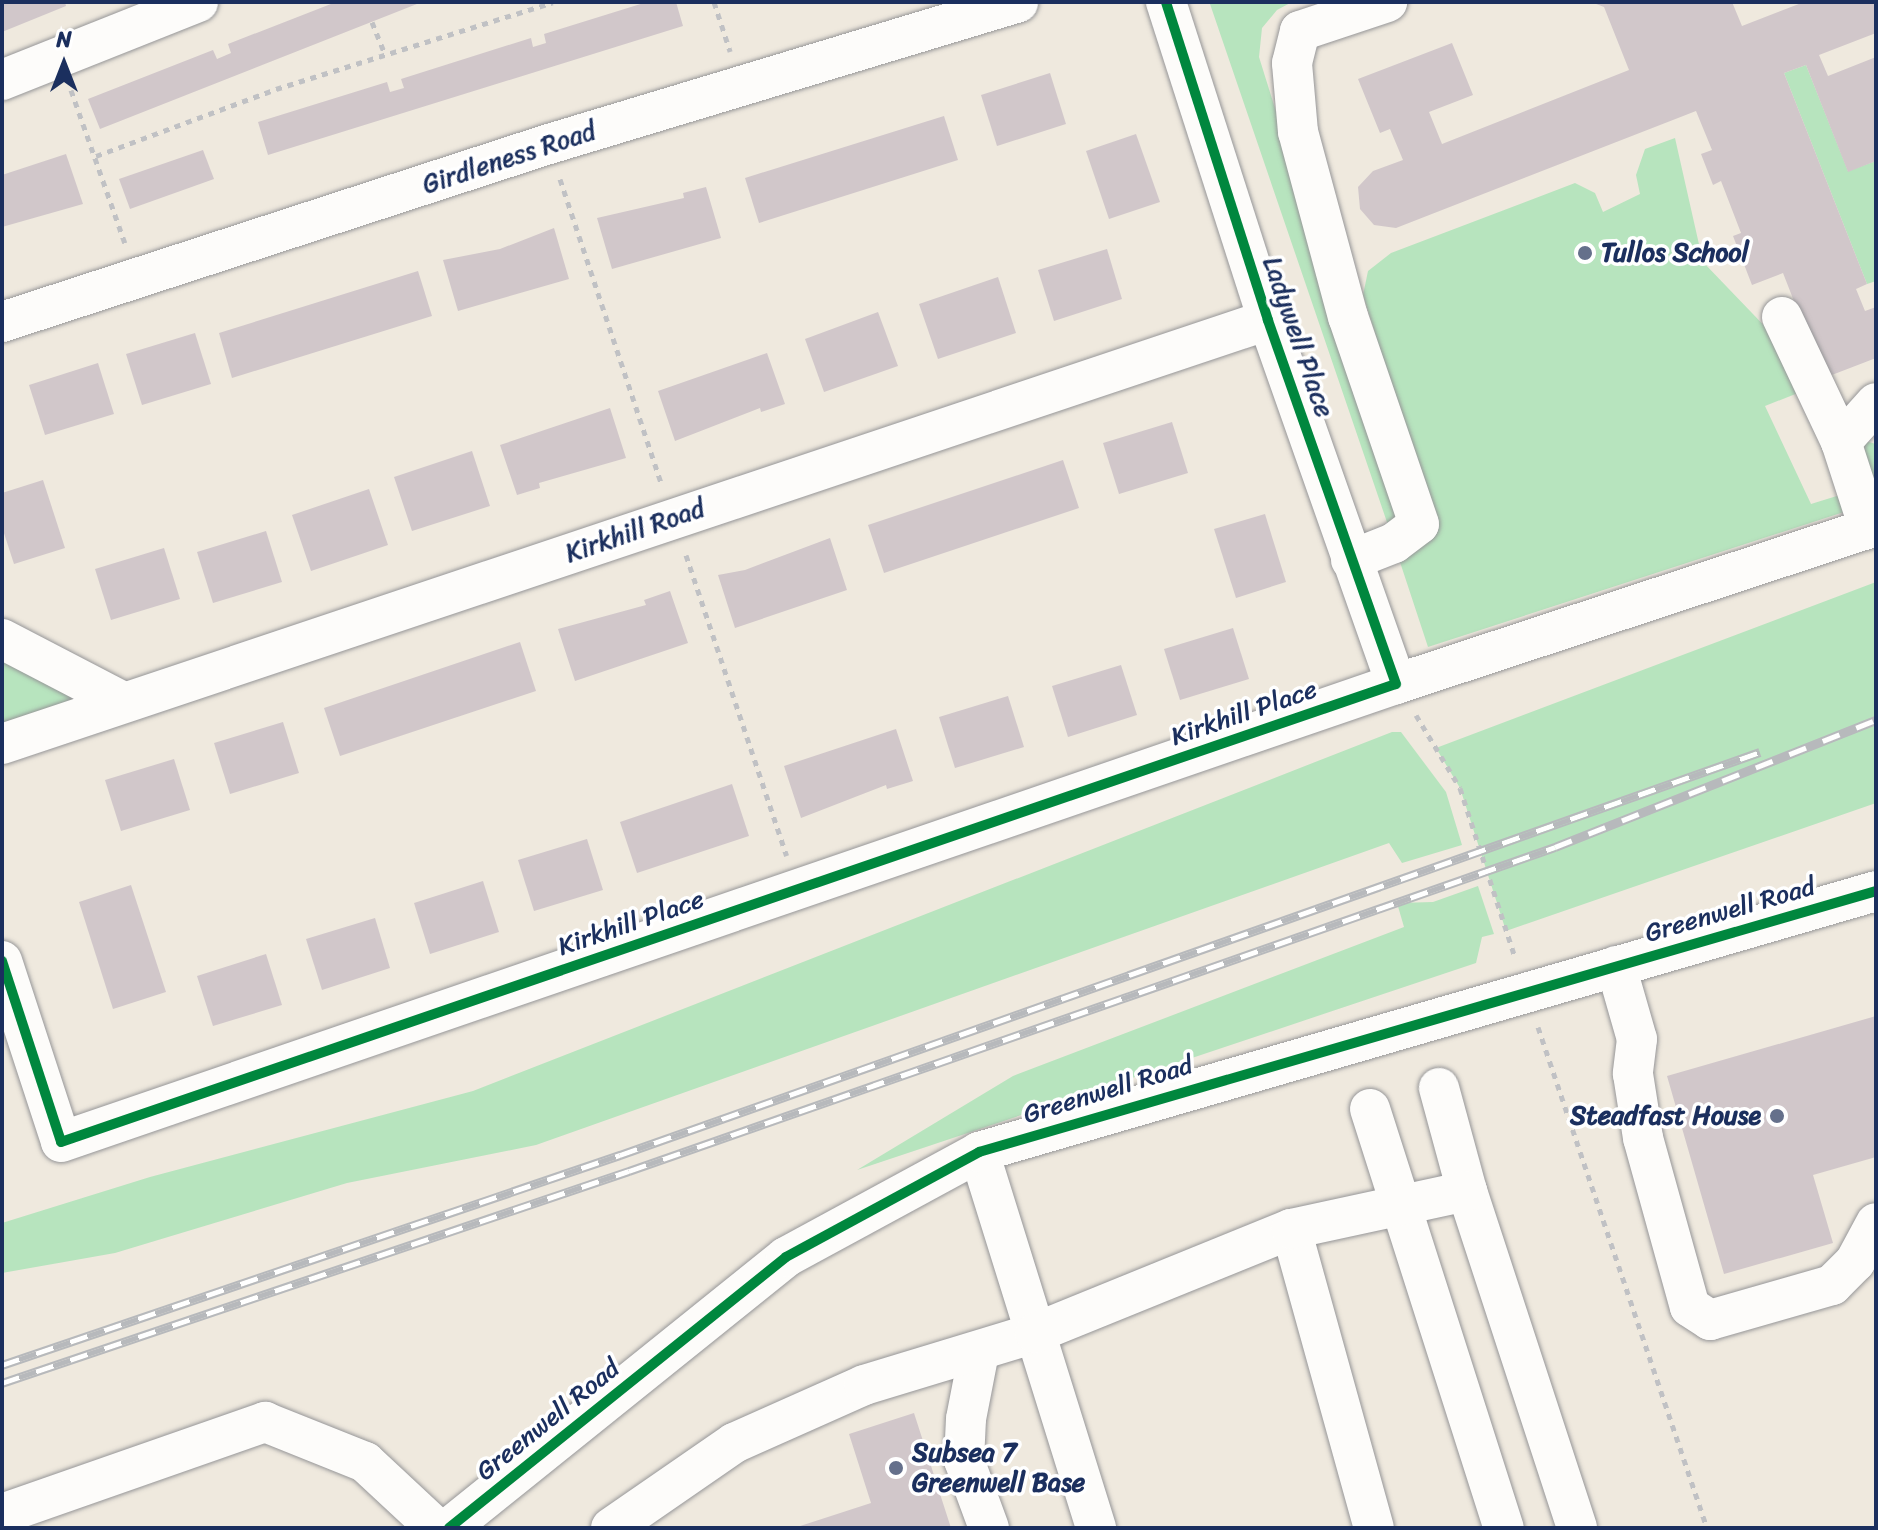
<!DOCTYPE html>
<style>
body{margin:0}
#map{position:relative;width:1878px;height:1530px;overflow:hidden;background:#efe9de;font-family:Sriracha,sans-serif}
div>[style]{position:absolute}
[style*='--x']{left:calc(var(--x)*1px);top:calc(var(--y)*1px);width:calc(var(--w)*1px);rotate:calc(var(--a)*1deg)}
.green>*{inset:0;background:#b7e4be}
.building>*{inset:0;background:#d1c7ca}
.path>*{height:5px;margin-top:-2.5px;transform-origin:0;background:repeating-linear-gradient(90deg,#c0c1c4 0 6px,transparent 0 12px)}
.roads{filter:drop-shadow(0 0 2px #969698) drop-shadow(0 0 2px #969698)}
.minor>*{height:40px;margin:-20px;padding:0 20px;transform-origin:20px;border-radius:20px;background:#fdfcfa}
.rail>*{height:9px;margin-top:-4.5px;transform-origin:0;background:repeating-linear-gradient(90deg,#fff 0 18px,#b7b9bc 0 36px);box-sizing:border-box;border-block:2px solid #b7b9bc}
.cycleway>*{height:10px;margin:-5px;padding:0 5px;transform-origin:5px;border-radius:5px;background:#00873e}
.dots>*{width:22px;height:22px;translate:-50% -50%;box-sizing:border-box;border:4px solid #fff;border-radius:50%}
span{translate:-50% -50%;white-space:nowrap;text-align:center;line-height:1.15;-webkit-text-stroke:7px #fff;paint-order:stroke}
.street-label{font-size:26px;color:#1b2f5e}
.poi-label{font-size:26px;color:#1b2f5e;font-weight:700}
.left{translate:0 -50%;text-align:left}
.right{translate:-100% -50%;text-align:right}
.frame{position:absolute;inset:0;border:4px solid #1b2f5e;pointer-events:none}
.north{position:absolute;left:24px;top:24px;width:80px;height:80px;-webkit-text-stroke:6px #fff;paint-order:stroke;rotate:0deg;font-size:22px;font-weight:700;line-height:32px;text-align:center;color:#1b2f5e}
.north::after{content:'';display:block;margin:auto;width:28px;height:36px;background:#1b2f5e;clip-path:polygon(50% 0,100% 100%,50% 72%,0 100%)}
</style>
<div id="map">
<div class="green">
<i style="clip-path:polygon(1215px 2px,1292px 2px,1277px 10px,1262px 28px,1259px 57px,1404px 523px,1390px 531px,1210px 4px)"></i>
<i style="clip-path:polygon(1806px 65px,1848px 171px,1876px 161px,1876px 281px,1867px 284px,1784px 73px)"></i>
<i style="clip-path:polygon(1675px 138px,1703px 262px,1776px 338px,1798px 393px,1765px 406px,1811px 504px,1840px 495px,1847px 511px,1428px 647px,1398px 556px,1431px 512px,1363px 295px,1368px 271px,1391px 253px,1575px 183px,1595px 193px,1603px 212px,1640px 194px,1636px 175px,1645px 149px)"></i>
<i style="clip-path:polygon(1865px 441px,1876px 444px,1876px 502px,1863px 467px)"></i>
<i style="clip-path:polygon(1876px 582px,1876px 803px,1506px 931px,1460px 788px,1436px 748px)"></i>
<i style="clip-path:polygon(2px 627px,123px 702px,2px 744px)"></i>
<i style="clip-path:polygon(1392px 732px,1401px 732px,1446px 792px,1462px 845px,1402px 863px,1389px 843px,536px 1145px,347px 1183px,115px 1253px,2px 1273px,2px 1223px,150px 1177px,473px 1091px)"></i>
<i style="clip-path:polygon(1478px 886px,1494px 934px,1482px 937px,1476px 963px,857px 1170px,1013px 1076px,1404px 927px,1397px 903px,1433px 902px)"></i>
</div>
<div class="building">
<i style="clip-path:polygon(2px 2px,65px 2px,66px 6px,2px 32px)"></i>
<i style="clip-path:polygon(336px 2px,422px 2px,100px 129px,88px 99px,213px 50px,217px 59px,231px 53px,228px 44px)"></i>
<i style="clip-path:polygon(647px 2px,676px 2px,683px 26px,268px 155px,258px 122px,387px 82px,390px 92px,404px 88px,401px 79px,531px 38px,533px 47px,546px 43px,544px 34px)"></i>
<i style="clip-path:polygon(1591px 2px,1732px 2px,1742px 26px,1804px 2px,1876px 2px,1876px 33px,1819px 55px,1828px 76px,1876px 57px,1876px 161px,1848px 172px,1806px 65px,1784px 73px,1867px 284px,1856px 289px,1865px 311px,1876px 307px,1876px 358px,1824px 378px,1783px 273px,1752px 285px,1733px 236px,1741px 233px,1721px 181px,1713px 185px,1701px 154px,1712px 150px,1696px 111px,1396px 228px,1374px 225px,1360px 209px,1358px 187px,1373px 171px,1403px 160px,1390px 129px,1380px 133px,1358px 79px,1452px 43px,1473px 95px,1429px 112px,1442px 144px,1629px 70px,1604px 7px)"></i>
<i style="clip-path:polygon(1050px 73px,1066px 124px,997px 146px,981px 95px)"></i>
<i style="clip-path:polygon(944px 116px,958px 160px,759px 223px,745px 178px)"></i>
<i style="clip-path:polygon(1136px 134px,1160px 202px,1109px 219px,1086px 151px)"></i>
<i style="clip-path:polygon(203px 150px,214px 179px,130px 209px,119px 179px)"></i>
<i style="clip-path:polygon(66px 154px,83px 204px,2px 227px,2px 175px)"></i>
<i style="clip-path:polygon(706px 187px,721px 238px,612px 269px,597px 218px,684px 198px,683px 193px)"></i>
<i style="clip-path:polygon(554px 228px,569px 279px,458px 311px,443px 260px,500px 249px)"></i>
<i style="clip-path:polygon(1107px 249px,1122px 299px,1054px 321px,1038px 270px)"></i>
<i style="clip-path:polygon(418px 271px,432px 316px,232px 378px,219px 333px)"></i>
<i style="clip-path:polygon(998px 277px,1016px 333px,938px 359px,919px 304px)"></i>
<i style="clip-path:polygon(878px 312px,898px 366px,824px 392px,805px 339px)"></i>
<i style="clip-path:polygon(195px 333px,211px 384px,142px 405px,126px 354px)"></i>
<i style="clip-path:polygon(767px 353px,785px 404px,761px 412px,760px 408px,675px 441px,658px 391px)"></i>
<i style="clip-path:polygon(98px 363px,114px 414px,45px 435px,29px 385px)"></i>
<i style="clip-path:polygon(610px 408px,626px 458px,539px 483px,540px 488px,517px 495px,500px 445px)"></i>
<i style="clip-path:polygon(1172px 422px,1188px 473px,1119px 494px,1103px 443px)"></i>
<i style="clip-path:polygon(472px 451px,490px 506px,412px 531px,394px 477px)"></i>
<i style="clip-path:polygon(1063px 460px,1079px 508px,884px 573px,868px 525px)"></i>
<i style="clip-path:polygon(43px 480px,65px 548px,14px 564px,2px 527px,2px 493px)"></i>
<i style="clip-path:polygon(369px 489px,388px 545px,311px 571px,292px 515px)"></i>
<i style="clip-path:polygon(1265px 514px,1286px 582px,1236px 598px,1214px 529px)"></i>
<i style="clip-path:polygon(266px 531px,282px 582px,213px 603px,197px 552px)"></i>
<i style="clip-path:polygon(830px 538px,847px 590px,735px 628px,718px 575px,745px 570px)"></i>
<i style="clip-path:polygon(164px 548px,180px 599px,111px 620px,95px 569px)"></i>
<i style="clip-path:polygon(670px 591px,688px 643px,575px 681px,558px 629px,646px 605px,644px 600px)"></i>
<i style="clip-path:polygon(1233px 628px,1249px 679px,1180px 700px,1164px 649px)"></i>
<i style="clip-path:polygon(520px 642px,536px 691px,340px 756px,324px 708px)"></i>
<i style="clip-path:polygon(1121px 665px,1137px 715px,1068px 737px,1052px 686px)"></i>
<i style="clip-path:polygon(1008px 696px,1024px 747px,955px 768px,939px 717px)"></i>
<i style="clip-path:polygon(283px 722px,299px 773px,230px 794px,214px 743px)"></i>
<i style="clip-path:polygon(896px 729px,913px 781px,887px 789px,886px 785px,801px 818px,784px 766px)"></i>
<i style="clip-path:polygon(174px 759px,190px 810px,121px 831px,105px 780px)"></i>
<i style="clip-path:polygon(732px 784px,749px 836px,637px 873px,620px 822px)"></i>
<i style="clip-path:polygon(587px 839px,603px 890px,534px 911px,518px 860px)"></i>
<i style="clip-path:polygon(483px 881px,499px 932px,430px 954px,414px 903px)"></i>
<i style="clip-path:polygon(131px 885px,166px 992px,113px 1009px,79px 902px)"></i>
<i style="clip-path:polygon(375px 918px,390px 968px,322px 990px,306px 939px)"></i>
<i style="clip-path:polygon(266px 954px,282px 1005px,213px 1026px,197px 976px)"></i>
<i style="clip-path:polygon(1876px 1016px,1876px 1157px,1813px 1175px,1833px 1243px,1724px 1274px,1667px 1076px)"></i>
<i style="clip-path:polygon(914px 1413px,951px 1528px,794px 1528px,871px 1503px,849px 1434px)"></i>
</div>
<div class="path">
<i style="--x:714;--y:2;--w:52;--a:71.9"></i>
<i style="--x:372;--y:22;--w:35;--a:68"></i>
<i style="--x:71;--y:90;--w:162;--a:70.6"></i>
<i style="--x:96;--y:156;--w:192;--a:-20.4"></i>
<i style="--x:276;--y:89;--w:290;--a:-17.4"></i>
<i style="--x:560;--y:179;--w:323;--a:71.6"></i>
<i style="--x:686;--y:555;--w:317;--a:71.5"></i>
<i style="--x:1416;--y:715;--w:85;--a:58.9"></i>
<i style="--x:1460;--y:788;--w:178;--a:72"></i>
<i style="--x:1538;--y:1027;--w:529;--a:71.36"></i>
</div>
<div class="roads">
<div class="minor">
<i style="--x:1166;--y:2;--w:334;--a:72.2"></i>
<i style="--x:1268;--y:320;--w:386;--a:70.6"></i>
<i style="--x:2;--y:80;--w:211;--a:-21.7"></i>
<i style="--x:1782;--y:317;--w:138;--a:64.7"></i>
<i style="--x:2;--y:322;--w:575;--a:-18.03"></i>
<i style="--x:549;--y:144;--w:490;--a:-16.8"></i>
<i style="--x:1869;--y:528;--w:90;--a:-108"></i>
<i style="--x:1841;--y:442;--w:52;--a:-48.1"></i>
<i style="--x:1351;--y:560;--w:46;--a:-21.6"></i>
<i style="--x:1394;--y:543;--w:31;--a:-37"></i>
<i style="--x:1419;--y:524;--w:219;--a:-108.9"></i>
<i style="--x:1348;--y:317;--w:192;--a:-105.1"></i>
<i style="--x:1298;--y:132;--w:69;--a:-95"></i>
<i style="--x:1292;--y:63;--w:33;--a:-76"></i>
<i style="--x:1300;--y:31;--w:92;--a:-18.4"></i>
<i style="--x:2;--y:639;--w:136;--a:27.5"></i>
<i style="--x:2;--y:744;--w:1335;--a:-18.52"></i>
<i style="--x:2;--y:961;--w:190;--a:71.9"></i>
<i style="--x:61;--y:1142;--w:1411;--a:-18.94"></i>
<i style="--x:1396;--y:684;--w:505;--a:-18.22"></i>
<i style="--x:1616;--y:966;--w:76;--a:74"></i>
<i style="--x:1637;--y:1039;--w:35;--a:97"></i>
<i style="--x:1633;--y:1074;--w:65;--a:81.1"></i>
<i style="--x:1643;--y:1138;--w:175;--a:74.5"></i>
<i style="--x:1690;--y:1307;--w:24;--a:33"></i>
<i style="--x:1710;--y:1320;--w:127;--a:-16"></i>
<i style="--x:1832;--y:1285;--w:33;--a:-45"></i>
<i style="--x:1855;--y:1262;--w:44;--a:-61.7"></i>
<i style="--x:1439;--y:1088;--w:107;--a:74.8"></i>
<i style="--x:1467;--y:1191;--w:354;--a:71.9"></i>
<i style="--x:1370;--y:1109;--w:440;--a:72.3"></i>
<i style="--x:979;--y:1152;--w:394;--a:72.7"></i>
<i style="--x:1291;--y:1229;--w:310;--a:74.5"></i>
<i style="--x:979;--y:1352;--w:68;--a:101"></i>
<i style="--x:966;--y:1419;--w:41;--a:92.8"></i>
<i style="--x:964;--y:1460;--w:72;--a:69.8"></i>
<i style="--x:2;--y:1514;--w:279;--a:-19.3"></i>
<i style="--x:265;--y:1422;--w:108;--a:21.8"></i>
<i style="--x:365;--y:1462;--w:97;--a:42.9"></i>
<i style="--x:449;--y:1528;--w:432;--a:-38.8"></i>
<i style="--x:786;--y:1257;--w:220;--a:-28.5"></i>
<i style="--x:979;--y:1152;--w:934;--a:-16.22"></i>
<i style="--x:611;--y:1528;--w:150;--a:-34.6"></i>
<i style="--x:734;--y:1443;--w:142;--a:-24"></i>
<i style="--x:864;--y:1385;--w:179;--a:-16.9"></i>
<i style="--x:1035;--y:1333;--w:276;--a:-22.1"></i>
<i style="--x:1291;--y:1229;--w:180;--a:-12.2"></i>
</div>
</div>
<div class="rail">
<i style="--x:2;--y:1365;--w:653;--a:-18.77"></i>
<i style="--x:620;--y:1155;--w:1209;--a:-19.47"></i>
<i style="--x:2;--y:1383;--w:662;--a:-18.68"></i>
<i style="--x:629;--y:1171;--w:981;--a:-19.28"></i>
<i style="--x:1555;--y:847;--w:345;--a:-21.6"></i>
</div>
<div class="cycleway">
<i style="--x:2;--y:961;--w:190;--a:71.9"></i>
<i style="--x:61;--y:1142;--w:1411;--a:-18.94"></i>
<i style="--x:1396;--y:684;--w:386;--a:-109.4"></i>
<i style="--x:1268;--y:320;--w:334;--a:-107.8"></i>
<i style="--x:449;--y:1528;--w:432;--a:-38.8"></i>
<i style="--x:786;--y:1257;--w:220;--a:-28.5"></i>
<i style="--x:979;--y:1152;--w:934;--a:-16.22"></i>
</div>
<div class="dots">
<i style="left:1585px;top:253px;background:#65708b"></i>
<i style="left:1777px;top:1116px;background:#65708b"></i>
<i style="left:896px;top:1468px;background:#65708b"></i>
</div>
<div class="street-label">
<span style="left:509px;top:158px;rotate:-18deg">Girdleness Road</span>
<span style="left:1298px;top:337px;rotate:71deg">Ladywell Place</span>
<span style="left:635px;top:531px;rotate:-19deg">Kirkhill Road</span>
<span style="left:1244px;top:713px;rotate:-19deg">Kirkhill Place</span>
<span style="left:1730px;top:910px;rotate:-16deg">Greenwell Road</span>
<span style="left:631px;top:923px;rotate:-19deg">Kirkhill Place</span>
<span style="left:1108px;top:1090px;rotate:-17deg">Greenwell Road</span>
<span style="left:548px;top:1420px;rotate:-39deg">Greenwell Road</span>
</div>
<div class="poi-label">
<span class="left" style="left:1601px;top:253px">Tullos School</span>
<span class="right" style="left:1761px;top:1116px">Steadfast House</span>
<span class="left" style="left:912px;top:1468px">Subsea 7<br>Greenwell Base</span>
</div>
<div class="frame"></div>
<div class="north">N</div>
</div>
